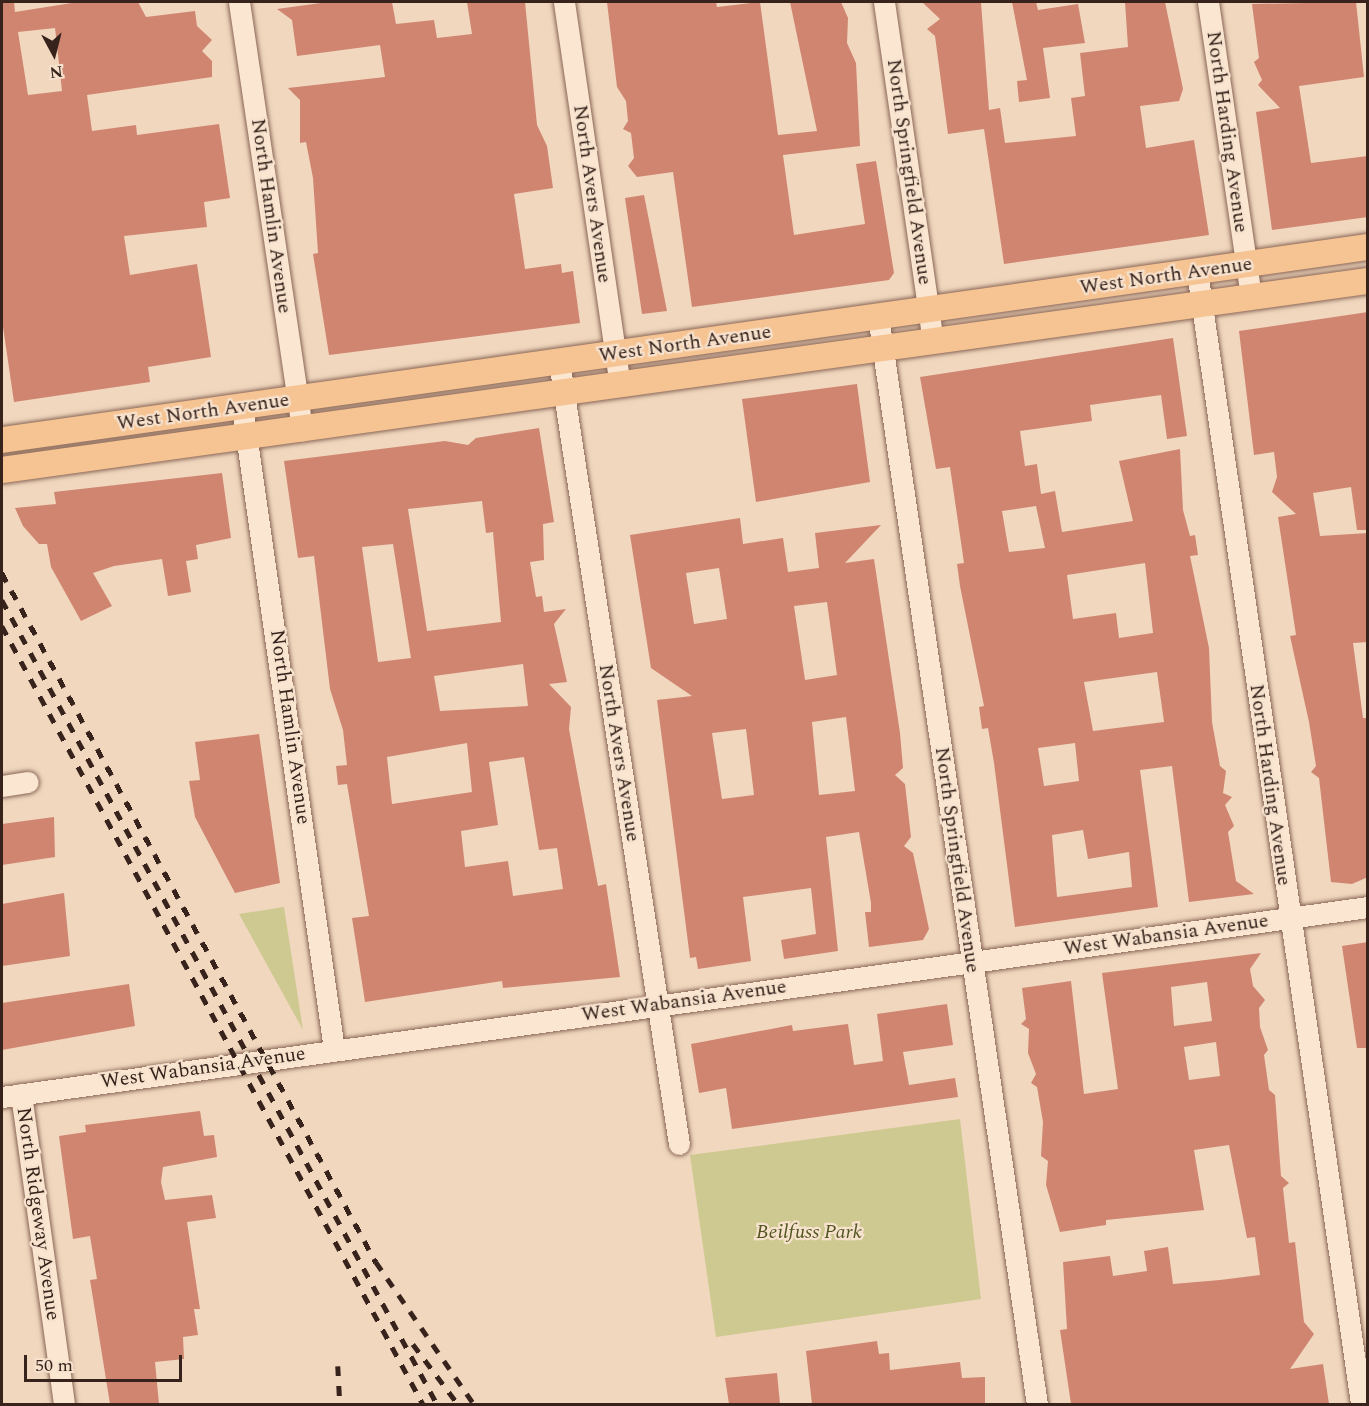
<!DOCTYPE html>
<style>
body{margin:0}
#map{position:relative;width:1369px;height:1406px;overflow:hidden;background:#f0d7be;font-family:Spectral,serif}
div>[style]{position:absolute}
[style*='--x']{left:calc(var(--x)*1px);top:calc(var(--y)*1px);width:calc(var(--w)*1px);rotate:calc(var(--a)*1deg)}
.green>*{inset:0;background:#cec991}
.building>*{inset:0;background:#d08571}
.roads{filter:drop-shadow(0 0 2px #896656) drop-shadow(0 0 2px #896656)}
.minor>*{height:21px;margin:-10.5px;padding:0 10.5px;transform-origin:10.5px;border-radius:10.5px;background:#fae6d1}
.major>*{height:26px;margin:-13px;padding:0 13px;transform-origin:13px;border-radius:13px;background:#f6c393}
.rail>*{height:4.5px;margin-top:-2.25px;transform-origin:0;background:repeating-linear-gradient(90deg,#37231b 0 10px,transparent 0 20px)}
span{translate:-50% -50%;white-space:nowrap;text-align:center;line-height:1.15;-webkit-text-stroke:4.5px #f7e2ce;paint-order:stroke}
.street-label{font-size:20px;color:#37231b}
.park-label{font-size:20px;color:#525521;font-style:italic}
.frame{position:absolute;inset:0;border:3px solid #37231b;pointer-events:none}
.north{position:absolute;left:24px;top:24px;width:60px;height:60px;-webkit-text-stroke:4px #f7e2ce;paint-order:stroke;rotate:173deg;font-size:16px;font-weight:700;line-height:24px;text-align:center;color:#37231b}
.north::after{content:'';display:block;margin:auto;width:21px;height:27px;background:#37231b;clip-path:polygon(50% 0,100% 100%,50% 72%,0 100%)}
.scale{position:absolute;left:24px;top:1355px;width:158px;height:27px;box-sizing:border-box;border:3px solid #37231b;border-top:0;padding-left:8px;font-size:18px;line-height:21px;white-space:nowrap;color:#37231b;-webkit-text-stroke:4px #f7e2ce;paint-order:stroke}
</style>
<div id="map">
<div class="green">
<i style="clip-path:polygon(284px 907px,303px 1030px,239px 914px)"></i>
<i style="clip-path:polygon(960px 1119px,981px 1299px,716px 1337px,690px 1155px)"></i>
</div>
<div class="building">
<i style="clip-path:polygon(evenodd,2px 2px,14px 2px,15px 12px,78px 2px,138px 2px,146px 17px,195px 11px,197px 26px,212px 40px,202px 51px,212px 61px,212px 77px,87px 95px,92px 131px,136px 125px,137px 135px,219px 124px,230px 198px,204px 202px,207px 227px,124px 236px,130px 275px,197px 264px,211px 357px,148px 367px,150px 382px,14px 402px,2px 320px,2px 2px,55px 28px,62px 91px,28px 95px,18px 32px,55px 28px)"></i>
<i style="clip-path:polygon(328px 2px,392px 2px,396px 24px,434px 20px,437px 38px,472px 34px,467px 2px,525px 2px,537px 125px,547px 146px,553px 188px,514px 194px,525px 269px,561px 264px,562px 273px,573px 271px,580px 323px,329px 355px,313px 254px,318px 253px,313px 178px,306px 142px,300px 143px,300px 100px,288px 88px,385px 77px,380px 45px,297px 56px,292px 20px,277px 9px)"></i>
<i style="clip-path:polygon(607px 2px,716px 2px,717px 7px,760px 2px,778px 135px,817px 131px,790px 2px,841px 2px,848px 18px,847px 43px,856px 63px,860px 146px,783px 155px,794px 235px,865px 224px,856px 164px,876px 161px,894px 273px,889px 280px,692px 307px,673px 172px,637px 177px,628px 166px,634px 158px,631px 133px,623px 129px,628px 121px,626px 101px,617px 87px)"></i>
<i style="clip-path:polygon(922px 2px,981px 2px,989px 110px,1000px 108px,1005px 143px,1076px 136px,1071px 98px,1085px 96px,1080px 53px,1128px 47px,1125px 2px,1165px 2px,1183px 89px,1179px 101px,1140px 106px,1146px 148px,1194px 140px,1209px 235px,1004px 264px,984px 129px,948px 134px,935px 36px,927px 29px,940px 19px)"></i>
<i style="clip-path:polygon(1012px 2px,1036px 2px,1038px 10px,1078px 4px,1085px 43px,1043px 48px,1050px 98px,1019px 102px,1017px 81px,1027px 80px)"></i>
<i style="clip-path:polygon(1356px 2px,1364px 77px,1299px 86px,1311px 163px,1368px 156px,1368px 217px,1272px 230px,1256px 112px,1280px 108px,1258px 85px,1262px 80px,1254px 62px,1259px 58px,1252px 4px)"></i>
<i style="clip-path:polygon(644px 195px,667px 311px,642px 314px,625px 198px)"></i>
<i style="clip-path:polygon(1368px 312px,1368px 530px,1357px 530px,1351px 487px,1313px 493px,1320px 536px,1368px 533px,1368px 642px,1353px 643px,1363px 718px,1368px 718px,1368px 877px,1352px 884px,1331px 882px,1319px 778px,1311px 772px,1316px 766px,1309px 722px,1290px 636px,1296px 635px,1278px 517px,1296px 514px,1272px 492px,1277px 477px,1274px 452px,1254px 455px,1239px 331px)"></i>
<i style="clip-path:polygon(evenodd,1173px 338px,1187px 436px,1167px 439px,1161px 395px,1090px 405px,1092px 421px,1020px 431px,1025px 466px,1037px 464px,1041px 494px,1055px 491px,1062px 532px,1133px 521px,1119px 461px,1180px 449px,1183px 510px,1190px 536px,1195px 535px,1198px 555px,1190px 556px,1209px 648px,1212px 722px,1220px 766px,1226px 771px,1223px 793px,1232px 797px,1225px 805px,1234px 826px,1228px 832px,1236px 881px,1254px 894px,1189px 902px,1172px 766px,1140px 770px,1158px 907px,1015px 927px,994px 763px,988px 728px,982px 729px,979px 707px,984px 706px,960px 586px,957px 564px,964px 563px,950px 467px,936px 469px,920px 377px,1173px 338px,1036px 506px,1045px 548px,1009px 552px,1002px 511px,1036px 506px,1173px 338px,1145px 563px,1153px 633px,1119px 638px,1116px 613px,1073px 619px,1067px 575px,1145px 563px,1173px 338px,1157px 672px,1164px 722px,1093px 731px,1084px 682px,1157px 672px,1173px 338px,1075px 743px,1079px 781px,1044px 786px,1038px 748px,1075px 743px,1173px 338px,1083px 830px,1088px 859px,1129px 852px,1132px 887px,1057px 897px,1052px 835px,1083px 830px)"></i>
<i style="clip-path:polygon(857px 384px,870px 482px,756px 502px,742px 399px)"></i>
<i style="clip-path:polygon(evenodd,539px 428px,554px 522px,543px 524px,544px 560px,530px 562px,536px 597px,542px 596px,544px 612px,566px 609px,554px 624px,567px 682px,549px 684px,571px 707px,569px 729px,598px 886px,606px 884px,620px 977px,503px 988px,502px 981px,365px 1002px,352px 918px,369px 916px,347px 784px,338px 785px,336px 766px,347px 765px,343px 730px,330px 689px,314px 556px,298px 558px,284px 461px,445px 441px,468px 445px,476px 438px,539px 428px,482px 501px,486px 533px,493px 532px,501px 622px,427px 631px,408px 509px,482px 501px,539px 428px,393px 544px,411px 658px,378px 662px,362px 547px,393px 544px,539px 428px,523px 664px,528px 706px,440px 711px,434px 676px,523px 664px,539px 428px,467px 743px,472px 792px,392px 804px,387px 757px,467px 743px,539px 428px,524px 757px,539px 850px,557px 848px,563px 889px,513px 896px,508px 861px,465px 867px,461px 831px,498px 825px,489px 762px,524px 757px)"></i>
<i style="clip-path:polygon(222px 473px,231px 538px,196px 545px,198px 559px,186px 561px,191px 592px,168px 596px,162px 559px,114px 566px,93px 573px,112px 606px,81px 621px,51px 567px,47px 544px,39px 544px,23px 526px,15px 508px,56px 504px,54px 492px)"></i>
<i style="clip-path:polygon(evenodd,740px 518px,743px 544px,783px 538px,788px 572px,819px 568px,815px 533px,881px 525px,845px 563px,874px 559px,900px 733px,903px 768px,895px 775px,905px 784px,911px 837px,904px 846px,913px 853px,929px 929px,923px 940px,869px 947px,865px 912px,871px 912px,871px 903px,859px 832px,826px 837px,838px 951px,784px 959px,781px 940px,816px 934px,811px 888px,743px 897px,751px 961px,698px 969px,696px 957px,690px 958px,657px 700px,692px 696px,651px 668px,630px 535px,740px 518px,719px 568px,727px 619px,694px 624px,686px 573px,719px 568px,740px 518px,827px 602px,837px 675px,805px 680px,794px 606px,827px 602px,740px 518px,846px 717px,855px 791px,819px 795px,812px 722px,846px 717px,740px 518px,746px 729px,754px 795px,722px 799px,712px 733px,746px 729px)"></i>
<i style="clip-path:polygon(259px 734px,280px 883px,235px 893px,195px 817px,189px 781px,200px 780px,195px 742px)"></i>
<i style="clip-path:polygon(54px 817px,55px 857px,2px 865px,2px 824px)"></i>
<i style="clip-path:polygon(64px 893px,70px 956px,2px 966px,2px 904px)"></i>
<i style="clip-path:polygon(1368px 942px,1368px 1048px,1357px 1048px,1342px 946px)"></i>
<i style="clip-path:polygon(evenodd,1261px 953px,1250px 969px,1253px 986px,1265px 1000px,1259px 1008px,1260px 1027px,1268px 1050px,1264px 1055px,1269px 1090px,1275px 1095px,1281px 1176px,1289px 1183px,1283px 1188px,1289px 1243px,1295px 1242px,1304px 1322px,1314px 1334px,1290px 1369px,1323px 1364px,1329px 1404px,1071px 1404px,1060px 1330px,1067px 1329px,1063px 1262px,1110px 1256px,1113px 1276px,1147px 1271px,1144px 1251px,1168px 1247px,1173px 1284px,1220px 1280px,1260px 1275px,1255px 1237px,1247px 1238px,1229px 1145px,1194px 1150px,1204px 1210px,1106px 1220px,1106px 1225px,1060px 1232px,1046px 1185px,1048px 1161px,1041px 1156px,1043px 1122px,1037px 1087px,1031px 1083px,1036px 1074px,1028px 1053px,1029px 1029px,1021px 1024px,1026px 1019px,1022px 988px,1071px 981px,1084px 1094px,1118px 1089px,1102px 973px,1261px 953px,1207px 982px,1212px 1021px,1174px 1026px,1171px 987px,1207px 982px,1261px 953px,1216px 1042px,1220px 1076px,1189px 1080px,1184px 1047px,1216px 1042px)"></i>
<i style="clip-path:polygon(129px 984px,135px 1026px,2px 1050px,2px 1003px)"></i>
<i style="clip-path:polygon(947px 1004px,953px 1045px,903px 1052px,909px 1085px,955px 1078px,958px 1097px,732px 1129px,726px 1088px,699px 1093px,691px 1044px,792px 1025px,793px 1031px,848px 1024px,854px 1065px,883px 1061px,877px 1014px)"></i>
<i style="clip-path:polygon(200px 1111px,204px 1136px,214px 1135px,217px 1157px,163px 1167px,161px 1182px,165px 1200px,212px 1195px,216px 1218px,187px 1222px,200px 1309px,194px 1309px,198px 1335px,183px 1337px,184px 1359px,155px 1362px,159px 1404px,110px 1404px,90px 1280px,97px 1279px,90px 1236px,73px 1239px,59px 1136px,86px 1132px,85px 1125px)"></i>
<i style="clip-path:polygon(877px 1341px,879px 1354px,889px 1353px,890px 1370px,960px 1362px,962px 1378px,985px 1377px,985px 1404px,812px 1404px,806px 1351px)"></i>
<i style="clip-path:polygon(777px 1373px,780px 1404px,729px 1404px,725px 1378px)"></i>
</div>
<div class="roads">
<div class="minor">
<i style="--x:239;--y:2;--w:433;--a:81.6"></i>
<i style="--x:564;--y:2;--w:388;--a:81.7"></i>
<i style="--x:884;--y:2;--w:344;--a:81.8"></i>
<i style="--x:1208;--y:2;--w:298;--a:81.7"></i>
<i style="--x:1197;--y:271;--w:1145;--a:81.76"></i>
<i style="--x:878;--y:316;--w:1100;--a:81.69"></i>
<i style="--x:559;--y:361;--w:792;--a:81.29"></i>
<i style="--x:242;--y:406;--w:650;--a:81.86"></i>
<i style="--x:2;--y:786;--w:26;--a:-9"></i>
<i style="--x:21;--y:1094;--w:313;--a:82.1"></i>
<i style="--x:2;--y:1097;--w:1379;--a:-7.92"></i>
</div>
<div class="major">
<i style="--x:2;--y:440;--w:1380;--a:-8.04"></i>
<i style="--x:2;--y:470;--w:1379;--a:-7.88"></i>
</div>
</div>
<div class="rail">
<i style="--x:2;--y:573;--w:784;--a:61.51"></i>
<i style="--x:376;--y:1262;--w:173;--a:55.4"></i>
<i style="--x:2;--y:600;--w:914;--a:61.58"></i>
<i style="--x:2;--y:626;--w:885;--a:61.58"></i>
<i style="--x:413;--y:1344;--w:75;--a:53.1"></i>
<i style="--x:338;--y:1366;--w:38;--a:87"></i>
</div>
<div class="street-label">
<span style="left:1227px;top:132px;rotate:82deg">North Harding Avenue</span>
<span style="left:909px;top:172px;rotate:82deg">North Springfield Avenue</span>
<span style="left:592px;top:194px;rotate:82deg">North Avers Avenue</span>
<span style="left:271px;top:216px;rotate:82deg">North Hamlin Avenue</span>
<span style="left:1166px;top:276px;rotate:-8deg">West North Avenue</span>
<span style="left:685px;top:344px;rotate:-8deg">West North Avenue</span>
<span style="left:203px;top:412px;rotate:-8deg">West North Avenue</span>
<span style="left:290px;top:727px;rotate:82deg">North Hamlin Avenue</span>
<span style="left:619px;top:753px;rotate:81deg">North Avers Avenue</span>
<span style="left:1270px;top:785px;rotate:82deg">North Harding Avenue</span>
<span style="left:957px;top:860px;rotate:82deg">North Springfield Avenue</span>
<span style="left:1166px;top:935px;rotate:-8deg">West Wabansia Avenue</span>
<span style="left:684px;top:1001px;rotate:-8deg">West Wabansia Avenue</span>
<span style="left:203px;top:1068px;rotate:-8deg">West Wabansia Avenue</span>
<span style="left:38px;top:1214px;rotate:82deg">North Ridgeway Avenue</span>
</div>
<div class="park-label">
<span style="left:809px;top:1232px">Beilfuss Park</span>
</div>
<div class="frame"></div>
<div class="north">N</div>
<div class="scale">50 m</div>
</div>
